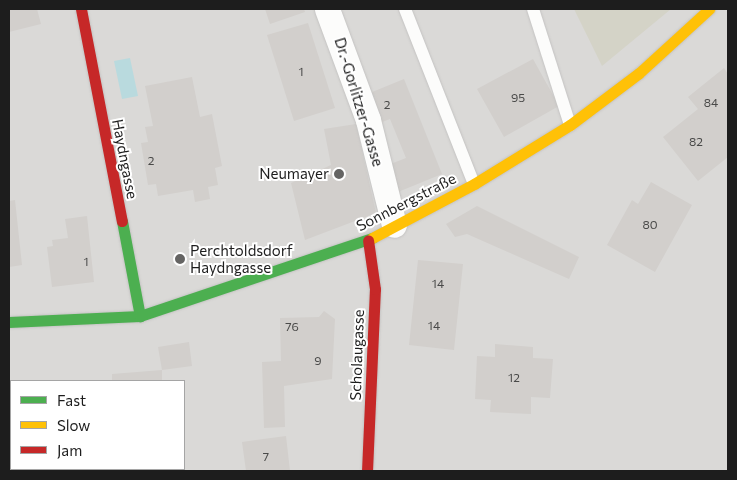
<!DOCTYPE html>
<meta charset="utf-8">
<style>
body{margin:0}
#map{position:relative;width:737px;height:480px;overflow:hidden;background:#ebe9e6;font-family:Commissioner,sans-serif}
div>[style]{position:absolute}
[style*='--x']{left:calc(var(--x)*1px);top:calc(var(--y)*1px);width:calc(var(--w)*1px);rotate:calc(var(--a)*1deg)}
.residential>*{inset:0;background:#dad9d7}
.construction>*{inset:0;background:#d4d3c7}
.water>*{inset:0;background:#b9dade}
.building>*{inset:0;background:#d2cfcc}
.roads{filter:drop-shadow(0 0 1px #c4c3c2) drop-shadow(0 0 1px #c4c3c2)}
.lane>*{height:12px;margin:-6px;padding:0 6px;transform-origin:6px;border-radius:6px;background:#fcfcfb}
.street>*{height:25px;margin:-12.5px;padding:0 12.5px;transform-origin:12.5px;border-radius:12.5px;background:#fcfcfb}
.fast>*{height:11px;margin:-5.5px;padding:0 5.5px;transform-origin:5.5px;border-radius:5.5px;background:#4caf50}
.slow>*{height:11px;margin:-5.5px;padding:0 5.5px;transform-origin:5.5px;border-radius:5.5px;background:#ffc107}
.jam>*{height:11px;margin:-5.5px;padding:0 5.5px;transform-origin:5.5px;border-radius:5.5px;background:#c62828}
.dots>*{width:14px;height:14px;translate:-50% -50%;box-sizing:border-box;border:2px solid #fff;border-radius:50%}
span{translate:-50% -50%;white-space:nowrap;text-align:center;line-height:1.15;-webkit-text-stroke:4px #fff;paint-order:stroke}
.number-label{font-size:12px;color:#4a4a49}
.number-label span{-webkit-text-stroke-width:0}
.street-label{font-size:15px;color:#1d1d1d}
.poi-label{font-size:15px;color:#1d1d1d}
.right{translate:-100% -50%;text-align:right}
.left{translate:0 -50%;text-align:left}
.frame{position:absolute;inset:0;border:10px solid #1d1d1d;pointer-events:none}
.legend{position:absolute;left:10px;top:380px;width:175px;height:90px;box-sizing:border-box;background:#fff;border:1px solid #a5a5a5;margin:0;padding:6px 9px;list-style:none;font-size:15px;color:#1d1d1d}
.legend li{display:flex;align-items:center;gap:10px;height:25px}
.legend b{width:25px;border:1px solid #a5a5a5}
</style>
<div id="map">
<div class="residential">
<i style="clip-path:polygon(evenodd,9px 9px,728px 9px,728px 471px,9px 471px,9px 9px,11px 381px,184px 381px,184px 469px,11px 469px,11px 381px)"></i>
</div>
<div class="construction">
<i style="clip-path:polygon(574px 9px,671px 9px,602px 66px)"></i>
</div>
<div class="water">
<i style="clip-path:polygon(130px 58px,138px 96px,122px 99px,114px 61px)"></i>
</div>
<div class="building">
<i style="clip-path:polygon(9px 9px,37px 9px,41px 24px,9px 32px)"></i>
<i style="clip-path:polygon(265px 9px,304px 9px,305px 12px,270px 24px)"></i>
<i style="clip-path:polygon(308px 23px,335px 108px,294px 121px,267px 35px)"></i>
<i style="clip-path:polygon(533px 59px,559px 106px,504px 137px,477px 89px)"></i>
<i style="clip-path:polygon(724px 68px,728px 74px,728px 157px,698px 181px,663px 137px,698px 109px,688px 97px)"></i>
<i style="clip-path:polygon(192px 77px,200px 117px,212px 114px,222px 166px,215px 168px,218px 185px,208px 187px,210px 199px,195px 202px,193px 190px,158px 196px,156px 184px,148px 185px,141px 143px,148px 142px,145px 127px,153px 126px,145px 86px)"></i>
<i style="clip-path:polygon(404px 79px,442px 174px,398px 192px,388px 165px,406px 158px,390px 119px,377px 124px,365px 95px)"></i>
<i style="clip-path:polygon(356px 124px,376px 213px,305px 240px,291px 183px,331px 165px,324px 129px)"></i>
<i style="clip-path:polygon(651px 182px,692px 205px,655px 272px,607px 245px,632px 200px,638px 204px)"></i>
<i style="clip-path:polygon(15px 200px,22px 265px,9px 267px,9px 201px)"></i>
<i style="clip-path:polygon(477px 206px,579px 257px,569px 279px,467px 234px,455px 237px,446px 224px)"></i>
<i style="clip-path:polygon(87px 216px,94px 282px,52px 287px,47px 247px,53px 246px,52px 240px,68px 238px,65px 219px)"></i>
<i style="clip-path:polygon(418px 260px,463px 264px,454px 350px,409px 345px)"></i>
<i style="clip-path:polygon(324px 311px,335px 319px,332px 379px,284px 386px,285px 427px,264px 428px,262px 362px,281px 361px,280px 318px,319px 317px)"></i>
<i style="clip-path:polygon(189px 342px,192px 366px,162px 370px,158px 347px)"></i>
<i style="clip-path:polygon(495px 344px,533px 347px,533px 358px,553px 359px,550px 398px,531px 397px,531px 414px,490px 412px,491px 400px,475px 399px,477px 356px,495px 357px)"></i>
<i style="clip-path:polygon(162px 370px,162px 381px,112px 381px,112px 374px)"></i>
<i style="clip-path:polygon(9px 387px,11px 387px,11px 465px,9px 465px)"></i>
<i style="clip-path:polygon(286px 436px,290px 471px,246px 471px,242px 442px)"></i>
</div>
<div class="roads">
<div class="lane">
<i style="--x:405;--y:9;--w:188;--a:68.5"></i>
<i style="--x:533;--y:9;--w:122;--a:72.3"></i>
</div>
<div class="street">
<i style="--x:327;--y:9;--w:118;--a:69.7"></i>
<i style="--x:368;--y:120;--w:108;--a:76.1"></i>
</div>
<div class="fast">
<i style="--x:122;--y:221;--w:97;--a:79.3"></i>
<i style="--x:9;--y:322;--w:131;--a:-2.6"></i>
<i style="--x:140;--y:316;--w:245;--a:-18.6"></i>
</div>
<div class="slow">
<i style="--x:372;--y:238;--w:115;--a:-27.9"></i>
<i style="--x:474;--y:184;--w:113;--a:-31.6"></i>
<i style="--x:570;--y:125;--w:86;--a:-37"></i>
<i style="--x:639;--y:73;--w:95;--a:-42.4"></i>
</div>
<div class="jam">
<i style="--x:81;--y:9;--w:216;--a:79.1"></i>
<i style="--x:367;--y:471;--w:182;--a:-87.5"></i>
<i style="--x:375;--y:289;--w:49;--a:-98.1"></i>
</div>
</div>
<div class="dots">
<i style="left:339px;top:174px;background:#656463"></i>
<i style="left:180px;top:259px;background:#656463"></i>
</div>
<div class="number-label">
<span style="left:301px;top:72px">1</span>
<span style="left:518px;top:98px">95</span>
<span style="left:711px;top:103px">84</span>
<span style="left:387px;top:105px">2</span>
<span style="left:696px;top:142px">82</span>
<span style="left:151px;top:161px">2</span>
<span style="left:650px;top:225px">80</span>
<span style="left:86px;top:262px">1</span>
<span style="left:438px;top:284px">14</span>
<span style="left:434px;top:326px">14</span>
<span style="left:292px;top:327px">76</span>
<span style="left:318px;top:361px">9</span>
<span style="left:514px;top:378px">12</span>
<span style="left:266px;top:457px">7</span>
</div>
<div class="street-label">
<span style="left:359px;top:102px;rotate:73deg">Dr.-Gorlitzer-Gasse</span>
<span style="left:125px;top:159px;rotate:79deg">Haydngasse</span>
<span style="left:406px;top:202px;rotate:-27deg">Sonnbergstraße</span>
<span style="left:357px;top:355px;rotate:-88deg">Scholaugasse</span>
</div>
<div class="poi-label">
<span class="right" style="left:329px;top:174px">Neumayer</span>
<span class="left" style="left:190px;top:259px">Perchtoldsdorf<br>Haydngasse</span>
</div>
<div class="frame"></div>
<ul class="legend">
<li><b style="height:6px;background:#4caf50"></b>Fast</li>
<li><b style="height:6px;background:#ffc107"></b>Slow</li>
<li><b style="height:6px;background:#c62828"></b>Jam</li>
</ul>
</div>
